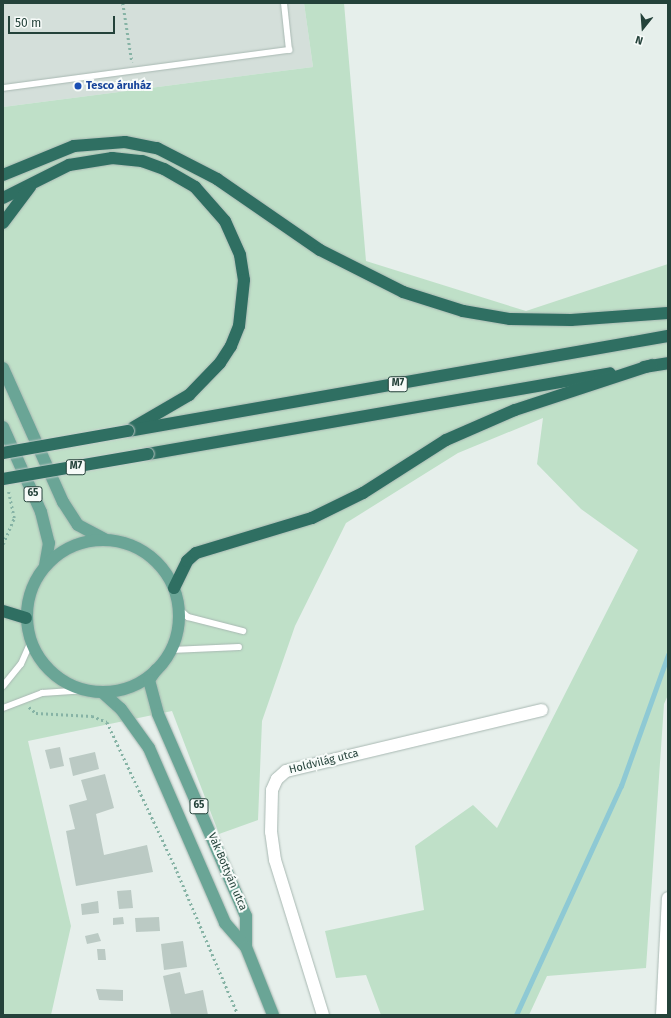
<!DOCTYPE html>
<meta charset="utf-8">
<style>
body{margin:0}
#map{position:relative;width:671px;height:1018px;overflow:hidden;background:#e6efeb;font-family:"Fira Sans",sans-serif}
div>[style]{position:absolute}
[style*='--x']{left:calc(var(--x)*1px);top:calc(var(--y)*1px);width:calc(var(--w)*1px);rotate:calc(var(--a)*1deg)}
.built>*{inset:0;background:#d4dfda}
.green>*{inset:0;background:#bfe0c8}
.stream>*{height:4.5px;margin:-2.25px;padding:0 2.25px;transform-origin:2.25px;border-radius:2.25px;background:#8ec9d4}
.building>*{inset:0;background:#bbcac4}
.path>*{height:2.5px;margin-top:-1.25px;transform-origin:0;background:repeating-linear-gradient(90deg,#86b3a5 0 2px,transparent 0 5px)}
.roads{filter:drop-shadow(0 0 1px #a8b8b2) drop-shadow(0 0 1px #a8b8b2)}
.service>*{height:6px;margin:-3px;padding:0 3px;transform-origin:3px;border-radius:3px;background:#fff}
.minor>*{height:12px;margin:-6px;padding:0 6px;transform-origin:6px;border-radius:6px;background:#fff}
.primary>*{height:12px;margin:-6px;padding:0 6px;transform-origin:6px;border-radius:6px;background:#6aa596}
.primary>.ring{margin:-6px;padding:0;box-sizing:content-box;background:none;border:12px solid #6aa596;border-radius:50%}
.motorway>*{height:12px;margin:-6px;padding:0 6px;transform-origin:6px;border-radius:6px;background:#2f6f62}
.bridges{filter:drop-shadow(0 0 1px #c2cac8) drop-shadow(0 0 1px #c2cac8)}
.motorway-bridge>*{height:12px;margin:-6px;padding:0 6px;transform-origin:6px;border-radius:6px;background:#2f6f62}
.dots>*{width:11px;height:11px;translate:-50% -50%;box-sizing:border-box;border:2px solid #f7fbf9;border-radius:50%}
span{translate:-50% -50%;white-space:nowrap;text-align:center;line-height:1.15;-webkit-text-stroke:4px #f7fbf9;paint-order:stroke}
.shield-label span{padding:1px 3px;background:#f7fbf9;border:1px solid;border-radius:3px;-webkit-text-stroke-width:0}
.shield-label{font-size:10px;color:#24423a;font-weight:700}
.transit-label{font-size:11px;color:#164399;font-weight:700}
.left{translate:0 -50%;text-align:left}
.street-label{font-size:11px;color:#24423a}
.frame{position:absolute;inset:0;border:4px solid #24423a;pointer-events:none}
.north{position:absolute;left:623px;top:8px;width:40px;height:40px;-webkit-text-stroke:3px #f7fbf9;paint-order:stroke;rotate:197deg;font-size:11px;font-weight:700;line-height:16px;text-align:center;color:#24423a}
.north::after{content:'';display:block;margin:auto;width:14px;height:18px;background:#24423a;clip-path:polygon(50% 0,100% 100%,50% 72%,0 100%)}
.scale{position:absolute;left:8px;top:16px;width:107px;height:18px;box-sizing:border-box;border:2px solid #24423a;border-top:0;padding-left:5px;font-size:12px;line-height:14px;white-space:nowrap;color:#24423a;-webkit-text-stroke:3px #f7fbf9;paint-order:stroke}
</style>
<div id="map">
<div class="built">
<i style="clip-path:polygon(3px 3px,304px 3px,313px 67px,3px 107px)"></i>
</div>
<div class="green">
<i style="clip-path:polygon(304px 3px,344px 3px,366px 261px,526px 311px,668px 264px,668px 695px,664px 704px,646px 968px,547px 976px,529px 1015px,381px 1015px,366px 975px,336px 978px,325px 931px,424px 910px,415px 846px,473px 805px,497px 828px,638px 550px,581px 509px,537px 464px,543px 418px,458px 453px,346px 523px,295px 626px,262px 721px,258px 820px,219px 834px,172px 711px,28px 741px,71px 926px,51px 1015px,3px 1015px,3px 107px,313px 67px)"></i>
</div>
<div class="stream">
<i style="--x:516;--y:1015;--w:252;--a:-65.4"></i>
<i style="--x:621;--y:786;--w:139;--a:-70.3"></i>
</div>
<div class="building">
<i style="clip-path:polygon(60px 747px,64px 766px,50px 769px,45px 750px)"></i>
<i style="clip-path:polygon(95px 752px,99px 769px,73px 776px,69px 758px)"></i>
<i style="clip-path:polygon(105px 774px,114px 808px,96px 814px,104px 855px,147px 845px,153px 872px,76px 886px,66px 831px,75px 829px,69px 805px,87px 800px,81px 780px)"></i>
<i style="clip-path:polygon(131px 890px,133px 908px,119px 909px,117px 891px)"></i>
<i style="clip-path:polygon(98px 901px,99px 913px,82px 915px,81px 904px)"></i>
<i style="clip-path:polygon(123px 917px,124px 924px,113px 925px,113px 918px)"></i>
<i style="clip-path:polygon(159px 917px,160px 931px,136px 932px,135px 918px)"></i>
<i style="clip-path:polygon(98px 933px,101px 941px,87px 944px,85px 936px)"></i>
<i style="clip-path:polygon(183px 941px,187px 967px,164px 970px,161px 944px)"></i>
<i style="clip-path:polygon(97px 949px,105px 949px,106px 960px,98px 960px)"></i>
<i style="clip-path:polygon(180px 972px,185px 994px,203px 990px,208px 1015px,171px 1015px,163px 976px)"></i>
<i style="clip-path:polygon(96px 989px,123px 990px,123px 1001px,99px 1000px)"></i>
</div>
<div class="path">
<i style="--x:123;--y:3;--w:60;--a:81.3"></i>
<i style="--x:3;--y:544;--w:28;--a:-67"></i>
<i style="--x:14;--y:518;--w:29;--a:-102"></i>
<i style="--x:29;--y:707;--w:9;--a:41"></i>
<i style="--x:36;--y:713;--w:56;--a:3.1"></i>
<i style="--x:92;--y:716;--w:16;--a:22"></i>
<i style="--x:107;--y:722;--w:165;--a:64.8"></i>
<i style="--x:177;--y:871;--w:156;--a:67"></i>
</div>
<div class="roads">
<div class="service">
<i style="--x:3;--y:88;--w:289;--a:-7.6"></i>
<i style="--x:289;--y:50;--w:47;--a:-96.1"></i>
<i style="--x:179;--y:609;--w:12;--a:42"></i>
<i style="--x:188;--y:617;--w:57;--a:14.3"></i>
<i style="--x:171;--y:650;--w:68;--a:-2.5"></i>
<i style="--x:3;--y:686;--w:28;--a:-51"></i>
<i style="--x:21;--y:664;--w:24;--a:-66"></i>
<i style="--x:3;--y:708;--w:42;--a:-21"></i>
<i style="--x:42;--y:693;--w:45;--a:-3.8"></i>
</div>
<div class="minor">
<i style="--x:323;--y:1015;--w:162;--a:-107.2"></i>
<i style="--x:275;--y:860;--w:28;--a:-98"></i>
<i style="--x:271;--y:832;--w:42;--a:-88.6"></i>
<i style="--x:272;--y:790;--w:12;--a:-66"></i>
<i style="--x:277;--y:779;--w:12;--a:-42"></i>
<i style="--x:286;--y:771;--w:263;--a:-13.4"></i>
<i style="--x:662;--y:1015;--w:117;--a:-87.1"></i>
</div>
<div class="primary">
<i style="--x:3;--y:368;--w:147;--a:65.9"></i>
<i style="--x:63;--y:502;--w:27;--a:57"></i>
<i style="--x:78;--y:525;--w:30;--a:28"></i>
<i style="--x:3;--y:427;--w:93;--a:65.9"></i>
<i style="--x:41;--y:512;--w:32;--a:76"></i>
<i style="--x:49;--y:543;--w:22;--a:100"></i>
<i class="ring" style="left:27px;top:540px;width:140px;height:140px"></i>
<i style="--x:156;--y:670;--w:12;--a:125"></i>
<i style="--x:149;--y:680;--w:35;--a:75"></i>
<i style="--x:158;--y:714;--w:220;--a:66.5"></i>
<i style="--x:246;--y:916;--w:31;--a:90"></i>
<i style="--x:102;--y:692;--w:25;--a:42"></i>
<i style="--x:121;--y:709;--w:48;--a:54.3"></i>
<i style="--x:149;--y:748;--w:191;--a:66.5"></i>
<i style="--x:225;--y:923;--w:32;--a:49"></i>
<i style="--x:246;--y:947;--w:73;--a:68.3"></i>
</div>
<div class="motorway">
<i style="--x:3;--y:175;--w:77;--a:-22.2"></i>
<i style="--x:74;--y:146;--w:51;--a:-4.5"></i>
<i style="--x:125;--y:142;--w:33;--a:11"></i>
<i style="--x:157;--y:148;--w:68;--a:27.3"></i>
<i style="--x:217;--y:179;--w:125;--a:34.6"></i>
<i style="--x:320;--y:250;--w:93;--a:26.8"></i>
<i style="--x:403;--y:292;--w:63;--a:17.6"></i>
<i style="--x:463;--y:311;--w:48;--a:9.7"></i>
<i style="--x:510;--y:319;--w:61;--a:0.9"></i>
<i style="--x:571;--y:320;--w:97;--a:-4.1"></i>
<i style="--x:3;--y:198;--w:74;--a:-26.6"></i>
<i style="--x:69;--y:165;--w:44;--a:-9.2"></i>
<i style="--x:112;--y:158;--w:30;--a:6"></i>
<i style="--x:142;--y:161;--w:23;--a:20"></i>
<i style="--x:164;--y:169;--w:36;--a:30"></i>
<i style="--x:195;--y:187;--w:45;--a:48.6"></i>
<i style="--x:225;--y:221;--w:37;--a:66"></i>
<i style="--x:240;--y:255;--w:25;--a:81"></i>
<i style="--x:244;--y:280;--w:46;--a:96.2"></i>
<i style="--x:239;--y:326;--w:22;--a:112"></i>
<i style="--x:231;--y:346;--w:20;--a:123"></i>
<i style="--x:220;--y:363;--w:45;--a:134.1"></i>
<i style="--x:189;--y:395;--w:64;--a:149.8"></i>
<i style="--x:3;--y:223;--w:45;--a:-53.1"></i>
<i style="--x:644;--y:367;--w:24;--a:-9"></i>
<i style="--x:128;--y:431;--w:548;--a:-9.98"></i>
<i style="--x:148;--y:454;--w:469;--a:-9.9"></i>
<i style="--x:174;--y:588;--w:30;--a:-64"></i>
<i style="--x:187;--y:561;--w:12;--a:-42"></i>
<i style="--x:196;--y:553;--w:121;--a:-16.8"></i>
<i style="--x:312;--y:518;--w:57;--a:-26.1"></i>
<i style="--x:363;--y:493;--w:98;--a:-32.6"></i>
<i style="--x:446;--y:440;--w:75;--a:-23.5"></i>
<i style="--x:515;--y:410;--w:144;--a:-18.2"></i>
<i style="--x:3;--y:611;--w:24;--a:17"></i>
</div>
</div>
<div class="bridges">
<div class="motorway-bridge">
<i style="--x:3;--y:453;--w:127;--a:-10"></i>
<i style="--x:3;--y:479;--w:147;--a:-9.8"></i>
</div>
</div>
<div class="dots">
<i style="left:78px;top:86px;background:#1a4fb4"></i>
</div>
<div class="shield-label">
<span style="left:398px;top:384px">M7</span>
<span style="left:76px;top:467px">M7</span>
<span style="left:33px;top:494px">65</span>
<span style="left:199px;top:806px">65</span>
</div>
<div class="transit-label">
<span class="left" style="left:86px;top:86px">Tesco áruház</span>
</div>
<div class="street-label">
<span style="left:324px;top:762px;rotate:-14deg">Holdvilág utca</span>
<span style="left:227px;top:872px;rotate:67deg">Vak Bottyán utca</span>
</div>
<div class="frame"></div>
<div class="north">N</div>
<div class="scale">50 m</div>
</div>
